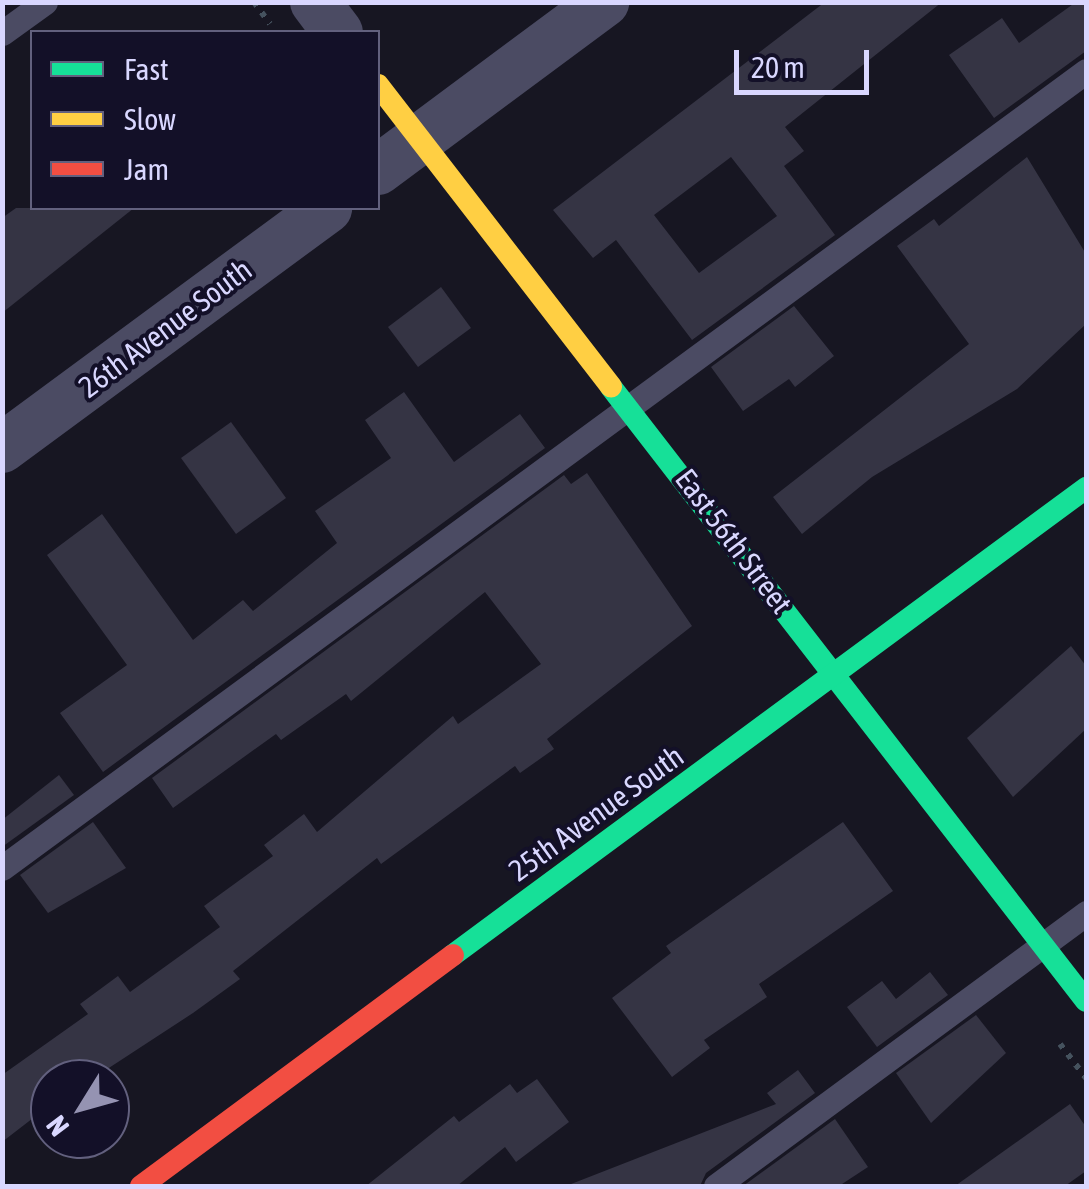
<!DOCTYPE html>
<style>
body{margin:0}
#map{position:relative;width:1089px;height:1189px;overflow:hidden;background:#171622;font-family:"Asap Condensed",sans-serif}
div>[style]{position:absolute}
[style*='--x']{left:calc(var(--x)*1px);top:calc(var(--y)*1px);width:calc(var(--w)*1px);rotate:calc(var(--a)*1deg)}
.building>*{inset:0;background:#353444}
.path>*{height:6px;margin-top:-3px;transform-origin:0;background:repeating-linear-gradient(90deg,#45525e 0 5px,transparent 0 13px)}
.lane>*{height:25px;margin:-12.5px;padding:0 12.5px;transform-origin:12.5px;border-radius:12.5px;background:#4b4b63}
.street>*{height:50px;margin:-25px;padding:0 25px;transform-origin:25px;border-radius:25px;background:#4b4b63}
.fast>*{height:22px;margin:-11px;padding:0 11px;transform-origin:11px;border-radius:11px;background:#16e098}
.slow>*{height:22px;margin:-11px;padding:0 11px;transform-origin:11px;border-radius:11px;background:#ffcf43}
.jam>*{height:22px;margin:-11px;padding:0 11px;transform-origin:11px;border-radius:11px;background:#f24e42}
span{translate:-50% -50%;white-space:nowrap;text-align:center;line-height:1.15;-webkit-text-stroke:8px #131028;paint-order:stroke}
.street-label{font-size:30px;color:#d9d7ff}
.frame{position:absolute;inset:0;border:5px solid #d9d7ff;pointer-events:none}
.legend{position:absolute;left:30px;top:30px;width:350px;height:180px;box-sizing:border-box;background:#131028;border:2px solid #62607e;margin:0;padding:12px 18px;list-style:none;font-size:30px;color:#d9d7ff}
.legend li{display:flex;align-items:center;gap:20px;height:50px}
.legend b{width:50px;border:2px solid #62607e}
.north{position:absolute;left:30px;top:1059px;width:100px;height:100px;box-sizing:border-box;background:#131028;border:2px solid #62607e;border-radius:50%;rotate:233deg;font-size:28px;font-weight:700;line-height:40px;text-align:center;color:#d9d7ff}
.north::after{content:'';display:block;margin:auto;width:35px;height:45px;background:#9593b2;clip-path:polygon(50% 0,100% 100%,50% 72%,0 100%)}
.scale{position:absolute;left:734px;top:50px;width:135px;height:45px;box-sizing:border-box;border:5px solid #d9d7ff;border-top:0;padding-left:12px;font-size:30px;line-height:35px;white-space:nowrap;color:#d9d7ff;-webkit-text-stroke:8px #131028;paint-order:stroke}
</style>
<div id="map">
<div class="building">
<i style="clip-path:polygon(evenodd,825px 2px,942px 2px,785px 127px,804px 151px,784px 166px,835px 235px,692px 340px,616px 240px,593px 258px,553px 210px,825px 2px,731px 157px,777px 216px,699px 273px,654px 215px,731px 157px)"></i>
<i style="clip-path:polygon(1076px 2px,1086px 2px,1086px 51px,994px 118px,949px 55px,1002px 18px,1019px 43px)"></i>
<i style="clip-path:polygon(1027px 157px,1086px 254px,1086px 324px,1017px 389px,872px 477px,802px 534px,773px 497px,969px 344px,897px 246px,934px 219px,939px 226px)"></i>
<i style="clip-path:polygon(16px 208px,134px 208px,2px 313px,2px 218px)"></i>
<i style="clip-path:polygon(441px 287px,471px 328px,418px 367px,388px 327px)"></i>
<i style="clip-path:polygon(794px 306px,834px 356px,795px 387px,789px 379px,743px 411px,711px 367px)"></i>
<i style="clip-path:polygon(404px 392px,454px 462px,520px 414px,545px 448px,103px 772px,60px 713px,127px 665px,47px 555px,102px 514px,193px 640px,243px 600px,253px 611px,337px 543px,315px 511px,391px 458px,365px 420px)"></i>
<i style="clip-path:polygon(231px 422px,286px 498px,236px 534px,181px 458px)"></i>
<i style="clip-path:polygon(587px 473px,692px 626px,547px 739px,554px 749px,520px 773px,515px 766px,381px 864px,377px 858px,233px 971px,240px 979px,193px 1013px,92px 1079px,50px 1079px,50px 1105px,2px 1142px,2px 1075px,88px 1014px,80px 1004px,118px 976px,130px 992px,220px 927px,204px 906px,273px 856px,264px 845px,304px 814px,317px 832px,453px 716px,458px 724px,541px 664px,485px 592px,351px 701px,346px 694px,281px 740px,276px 734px,173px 808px,152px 778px,564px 475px,571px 484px)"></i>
<i style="clip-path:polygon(1071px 646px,1086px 666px,1086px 729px,1013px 797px,967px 738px)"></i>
<i style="clip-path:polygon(59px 775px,74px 795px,2px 847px,2px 820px)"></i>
<i style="clip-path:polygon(93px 822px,126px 868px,48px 913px,20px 875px)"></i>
<i style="clip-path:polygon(843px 822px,893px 891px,759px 984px,767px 997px,704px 1040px,710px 1048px,672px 1077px,612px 998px,671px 953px,666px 946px)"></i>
<i style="clip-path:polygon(930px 972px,948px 995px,877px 1047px,847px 1007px,882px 981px,896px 999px)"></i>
<i style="clip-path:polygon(976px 1015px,1006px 1053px,931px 1123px,896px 1073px)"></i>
<i style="clip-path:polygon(798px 1070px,815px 1093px,706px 1173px,700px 1186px,566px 1186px,776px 1104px,767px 1093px)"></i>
<i style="clip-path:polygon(537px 1079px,569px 1122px,516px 1162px,505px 1147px,457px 1186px,366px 1186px,454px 1116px,459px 1122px,510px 1084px,517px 1093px)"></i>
<i style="clip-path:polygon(1070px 1104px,1086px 1127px,1086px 1171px,1065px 1186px,955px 1186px)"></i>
<i style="clip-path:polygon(835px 1119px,868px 1167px,839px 1186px,743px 1186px)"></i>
</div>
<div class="path">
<i style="--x:254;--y:2;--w:27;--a:54"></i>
<i style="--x:1060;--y:1044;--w:43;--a:52.6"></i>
</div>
<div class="lane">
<i style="--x:2;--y:33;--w:53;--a:-35.8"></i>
<i style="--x:2;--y:868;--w:1345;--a:-36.32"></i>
<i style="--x:716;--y:1186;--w:460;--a:-36.4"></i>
</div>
<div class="street">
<i style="--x:315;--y:2;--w:38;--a:53"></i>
<i style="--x:378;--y:170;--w:282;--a:-36.6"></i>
<i style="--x:2;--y:448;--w:404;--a:-36.4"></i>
</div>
<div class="fast">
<i style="--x:611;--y:387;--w:776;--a:52.27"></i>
<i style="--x:453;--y:955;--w:787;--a:-36.42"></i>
</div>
<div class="slow">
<i style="--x:378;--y:85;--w:381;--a:52.3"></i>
</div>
<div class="jam">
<i style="--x:141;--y:1186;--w:388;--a:-36.5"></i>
</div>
<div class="street-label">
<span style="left:165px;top:328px;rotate:-37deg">26th Avenue South</span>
<span style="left:734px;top:541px;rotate:53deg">East 56th Street</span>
<span style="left:596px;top:813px;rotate:-36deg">25th Avenue South</span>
</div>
<div class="frame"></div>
<ul class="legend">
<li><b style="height:12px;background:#16e098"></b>Fast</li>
<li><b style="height:12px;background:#ffcf43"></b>Slow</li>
<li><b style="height:12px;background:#f24e42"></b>Jam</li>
</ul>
<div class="north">N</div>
<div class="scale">20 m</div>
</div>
